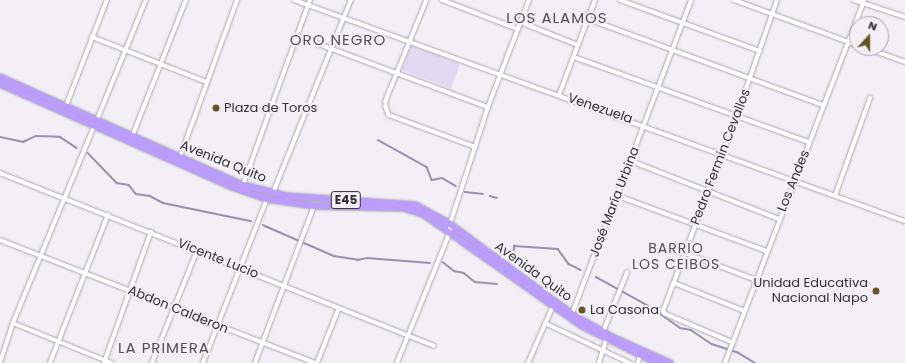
<!DOCTYPE html>
<meta charset="utf-8">
<style>
body{margin:0}
#map{position:relative;width:905px;height:363px;overflow:hidden;background:#f2f0f6;font-family:Poppins,sans-serif}
div>[style]{position:absolute}
[style*='--x']{left:calc(var(--x)*1px);top:calc(var(--y)*1px);width:calc(var(--w)*1px);rotate:calc(var(--a)*1deg)}
.green>*{inset:0;background:#e0daf2}
.stream>*{height:1.5px;margin:-0.75px;padding:0 0.75px;transform-origin:0.75px;border-radius:0.75px;background:#9791ac}
.roads{filter:drop-shadow(0 0 1px #a8a7ad) drop-shadow(0 0 1px #a8a7ad)}
.minor>*{height:3.5px;margin:-1.75px;padding:0 1.75px;transform-origin:1.75px;border-radius:1.75px;background:#fff}
.trunk>*{height:6px;margin:-3px;padding:0 3px;transform-origin:3px;border-radius:3px;background:#bc9cfe}
.dots>*{width:11px;height:11px;translate:-50% -50%;box-sizing:border-box;border:2px solid #f2f0f6;border-radius:50%}
span{translate:-50% -50%;white-space:nowrap;text-align:center;line-height:1.15;-webkit-text-stroke:4px #f2f0f6;paint-order:stroke}
.shield-label span{padding:1px 3px;background:#f2f0f6;border:1px solid;border-radius:3px;-webkit-text-stroke-width:0}
.shield-label{font-size:12px;color:#303032;font-weight:700}
.poi-label{font-size:13px;color:#303032}
.left{translate:0 -50%;text-align:left}
.right{translate:-100% -50%;text-align:right}
.street-label{font-size:13px;color:#303032}
.neighbourhood-label{font-size:14px;color:#525055;letter-spacing:1px}
.quarter-label{font-size:15px;color:#525055;letter-spacing:1px}
.north{position:absolute;left:849px;top:16px;width:40px;height:40px;box-sizing:border-box;background:#f2f0f6;border:1px solid #a4a3a8;border-radius:50%;rotate:21deg;font-size:11px;font-weight:700;line-height:16px;text-align:center;color:#303032}
.north::after{content:'';display:block;margin:auto;width:14px;height:18px;background:#685322;clip-path:polygon(50% 0,100% 100%,50% 72%,0 100%)}
</style>
<div id="map">
<div class="green">
<i style="clip-path:polygon(411px 45px,460px 64px,451px 89px,402px 70px)"></i>
</div>
<div class="stream">
<i style="--x:0;--y:137;--w:24;--a:12"></i>
<i style="--x:23;--y:142;--w:14;--a:-25"></i>
<i style="--x:36;--y:136;--w:24;--a:2"></i>
<i style="--x:60;--y:137;--w:20;--a:33"></i>
<i style="--x:378;--y:140;--w:56;--a:28.9"></i>
<i style="--x:427;--y:167;--w:14;--a:69"></i>
<i style="--x:432;--y:180;--w:10;--a:-11"></i>
<i style="--x:442;--y:178;--w:16;--a:30"></i>
<i style="--x:88;--y:153;--w:42;--a:46"></i>
<i style="--x:117;--y:183;--w:12;--a:9"></i>
<i style="--x:129;--y:185;--w:11;--a:52"></i>
<i style="--x:136;--y:194;--w:14;--a:8"></i>
<i style="--x:150;--y:196;--w:15;--a:28"></i>
<i style="--x:163;--y:203;--w:90;--a:11.6"></i>
<i style="--x:465;--y:192;--w:18;--a:6"></i>
<i style="--x:490;--y:196;--w:7;--a:16"></i>
<i style="--x:263;--y:225;--w:77;--a:23.6"></i>
<i style="--x:334;--y:256;--w:24;--a:9"></i>
<i style="--x:358;--y:260;--w:9;--a:-13"></i>
<i style="--x:367;--y:258;--w:63;--a:4.5"></i>
<i style="--x:443;--y:262;--w:14;--a:39"></i>
<i style="--x:454;--y:271;--w:10;--a:11"></i>
<i style="--x:464;--y:273;--w:14;--a:39"></i>
<i style="--x:475;--y:282;--w:22;--a:5"></i>
<i style="--x:513;--y:262;--w:16;--a:-86"></i>
<i style="--x:514;--y:246;--w:44;--a:3.9"></i>
<i style="--x:558;--y:249;--w:19;--a:54"></i>
<i style="--x:569;--y:264;--w:13;--a:27"></i>
<i style="--x:596;--y:277;--w:60;--a:28.7"></i>
<i style="--x:649;--y:306;--w:38;--a:35"></i>
<i style="--x:680;--y:328;--w:11;--a:10"></i>
<i style="--x:691;--y:330;--w:25;--a:34"></i>
<i style="--x:712;--y:344;--w:26;--a:18"></i>
<i style="--x:737;--y:352;--w:21;--a:31"></i>
</div>
<div class="roads">
<div class="minor">
<i style="--x:294;--y:0;--w:650;--a:19.89"></i>
<i style="--x:427;--y:0;--w:109;--a:112.1"></i>
<i style="--x:386;--y:101;--w:6;--a:90"></i>
<i style="--x:386;--y:107;--w:9;--a:69"></i>
<i style="--x:389;--y:115;--w:92;--a:20.4"></i>
<i style="--x:442;--y:0;--w:81;--a:20.9"></i>
<i style="--x:620;--y:0;--w:149;--a:20"></i>
<i style="--x:734;--y:0;--w:131;--a:20.1"></i>
<i style="--x:854;--y:0;--w:54;--a:18.4"></i>
<i style="--x:588;--y:19;--w:250;--a:20.1"></i>
<i style="--x:520;--y:22;--w:62;--a:21.6"></i>
<i style="--x:297;--y:36;--w:204;--a:20.4"></i>
<i style="--x:92;--y:37;--w:123;--a:21.4"></i>
<i style="--x:866;--y:48;--w:41;--a:19.7"></i>
<i style="--x:574;--y:57;--w:250;--a:19.9"></i>
<i style="--x:559;--y:95;--w:102;--a:-69.2"></i>
<i style="--x:66;--y:106;--w:114;--a:-68.9"></i>
<i style="--x:97;--y:120;--w:130;--a:-67.8"></i>
<i style="--x:132;--y:137;--w:147;--a:-68.5"></i>
<i style="--x:180;--y:157;--w:167;--a:-70"></i>
<i style="--x:631;--y:161;--w:159;--a:21.4"></i>
<i style="--x:0;--y:173;--w:467;--a:21.7"></i>
<i style="--x:243;--y:185;--w:197;--a:-70.1"></i>
<i style="--x:273;--y:193;--w:208;--a:-68"></i>
<i style="--x:618;--y:196;--w:159;--a:20.3"></i>
<i style="--x:835;--y:196;--w:104;--a:-70.3"></i>
<i style="--x:0;--y:240;--w:339;--a:21.3"></i>
<i style="--x:685;--y:253;--w:76;--a:20.8"></i>
<i style="--x:674;--y:283;--w:76;--a:21.5"></i>
<i style="--x:572;--y:314;--w:336;--a:-69.2"></i>
<i style="--x:13;--y:323;--w:107;--a:22"></i>
<i style="--x:545;--y:323;--w:94;--a:25.2"></i>
<i style="--x:603;--y:332;--w:64;--a:-67.9"></i>
<i style="--x:733;--y:343;--w:74;--a:-156.9"></i>
<i style="--x:665;--y:314;--w:4;--a:-124"></i>
<i style="--x:663;--y:311;--w:210;--a:-69.3"></i>
<i style="--x:737;--y:115;--w:122;--a:-70.8"></i>
<i style="--x:0;--y:363;--w:42;--a:-72"></i>
<i style="--x:13;--y:323;--w:213;--a:-67.6"></i>
<i style="--x:50;--y:363;--w:159;--a:-68.6"></i>
<i style="--x:104;--y:363;--w:139;--a:-70.3"></i>
<i style="--x:152;--y:363;--w:121;--a:-68.1"></i>
<i style="--x:203;--y:363;--w:176;--a:-68.7"></i>
<i style="--x:255;--y:363;--w:168;--a:-69.4"></i>
<i style="--x:317;--y:363;--w:59;--a:-68.2"></i>
<i style="--x:397;--y:363;--w:141;--a:-68"></i>
<i style="--x:450;--y:232;--w:8;--a:-90"></i>
<i style="--x:450;--y:224;--w:123;--a:-72"></i>
<i style="--x:488;--y:107;--w:115;--a:-69"></i>
<i style="--x:528;--y:363;--w:62;--a:-66.3"></i>
<i style="--x:599;--y:363;--w:24;--a:-73"></i>
<i style="--x:638;--y:363;--w:7;--a:-74"></i>
<i style="--x:725;--y:363;--w:389;--a:-69"></i>
</div>
<div class="trunk">
<i style="--x:0;--y:77;--w:266;--a:24"></i>
<i style="--x:243;--y:185;--w:45;--a:14"></i>
<i style="--x:287;--y:196;--w:129;--a:4"></i>
<i style="--x:416;--y:205;--w:39;--a:29"></i>
<i style="--x:450;--y:224;--w:152;--a:36.4"></i>
<i style="--x:572;--y:314;--w:46;--a:29.9"></i>
<i style="--x:612;--y:337;--w:64;--a:24.1"></i>
<i style="--x:0;--y:84;--w:254;--a:23.9"></i>
<i style="--x:232;--y:187;--w:37;--a:19"></i>
<i style="--x:267;--y:199;--w:48;--a:8.5"></i>
<i style="--x:314;--y:206;--w:89;--a:1.3"></i>
<i style="--x:403;--y:208;--w:21;--a:17"></i>
<i style="--x:423;--y:214;--w:194;--a:35.2"></i>
<i style="--x:582;--y:326;--w:84;--a:26.3"></i>
</div>
</div>
<div class="dots">
<i style="left:216px;top:108px;background:#685322"></i>
<i style="left:876px;top:291px;background:#685322"></i>
<i style="left:582px;top:310px;background:#685322"></i>
</div>
<div class="shield-label">
<span style="left:346px;top:200px">E45</span>
</div>
<div class="poi-label">
<span class="left" style="left:224px;top:108px">Plaza de Toros</span>
<span class="right" style="left:868px;top:291px">Unidad Educativa<br>Nacional Napo</span>
<span class="left" style="left:590px;top:310px">La Casona</span>
</div>
<div class="street-label">
<span style="left:600px;top:109px;rotate:19deg">Venezuela</span>
<span style="left:721px;top:157px;rotate:-69deg">Pedro Fermin Cevallos</span>
<span style="left:223px;top:162px;rotate:22deg">Avenida Quito</span>
<span style="left:794px;top:181px;rotate:-68deg">Los Andes</span>
<span style="left:615px;top:202px;rotate:-69deg">José María Urbina</span>
<span style="left:218px;top:259px;rotate:22deg">Vicente Lucio</span>
<span style="left:533px;top:272px;rotate:36deg">Avenida Quito</span>
<span style="left:178px;top:310px;rotate:22deg">Abdon Calderon</span>
</div>
<div class="neighbourhood-label">
<span style="left:676px;top:256px">BARRIO<br>LOS CEIBOS</span>
</div>
<div class="quarter-label">
<span style="left:557px;top:18px">LOS ALAMOS</span>
<span style="left:338px;top:40px">ORO NEGRO</span>
<span style="left:164px;top:348px">LA PRIMERA</span>
</div>
<div class="north">N</div>
</div>
